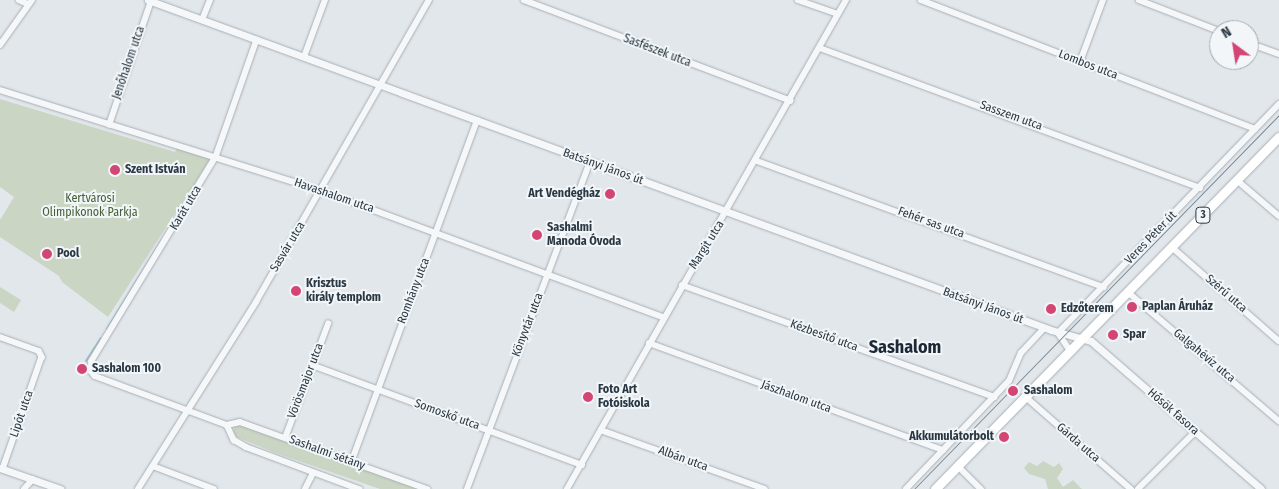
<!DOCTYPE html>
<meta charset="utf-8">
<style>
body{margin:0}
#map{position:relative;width:1279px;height:489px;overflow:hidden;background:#e2e7eb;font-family:"Fira Sans Condensed",sans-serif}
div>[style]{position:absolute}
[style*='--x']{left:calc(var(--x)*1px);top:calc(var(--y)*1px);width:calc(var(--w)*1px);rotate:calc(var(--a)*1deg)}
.green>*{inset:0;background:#cbd5c3}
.stream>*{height:2px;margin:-1px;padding:0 1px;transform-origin:1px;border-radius:1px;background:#9dbbcc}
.roads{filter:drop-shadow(0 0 1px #a7afb6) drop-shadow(0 0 1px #a7afb6)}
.minor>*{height:5.5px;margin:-2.75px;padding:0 2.75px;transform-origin:2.75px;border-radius:2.75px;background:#f5f7f9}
.tertiary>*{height:7px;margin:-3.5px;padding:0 3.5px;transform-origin:3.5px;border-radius:3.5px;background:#f5f7f9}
.primary>*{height:9px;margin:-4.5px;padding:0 4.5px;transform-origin:4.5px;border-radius:4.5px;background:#fff}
.tram>*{height:1px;margin:-0.5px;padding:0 0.5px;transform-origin:0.5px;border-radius:0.5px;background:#7b8995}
.dots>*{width:14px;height:14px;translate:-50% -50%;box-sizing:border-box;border:2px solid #f2f6f8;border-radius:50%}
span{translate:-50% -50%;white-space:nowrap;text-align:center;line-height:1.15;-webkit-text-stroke:4px #f2f6f8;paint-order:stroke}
.shield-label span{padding:1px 4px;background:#f2f6f8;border:1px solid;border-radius:4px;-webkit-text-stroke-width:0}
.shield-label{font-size:11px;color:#2a3844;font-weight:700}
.street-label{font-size:12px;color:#2a3844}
.poi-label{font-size:12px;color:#2a3844;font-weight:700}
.left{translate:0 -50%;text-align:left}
.right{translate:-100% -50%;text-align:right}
.park-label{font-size:12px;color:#456036}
.district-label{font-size:18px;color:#1c2835;font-weight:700}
.north{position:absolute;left:1209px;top:20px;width:50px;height:50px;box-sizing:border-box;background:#f2f6f8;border:1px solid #a2aab0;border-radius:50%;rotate:329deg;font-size:14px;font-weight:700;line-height:20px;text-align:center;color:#2a3844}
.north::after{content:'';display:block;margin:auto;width:18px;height:22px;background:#d34572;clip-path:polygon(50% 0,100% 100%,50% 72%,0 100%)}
</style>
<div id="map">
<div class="green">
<i style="clip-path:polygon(0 99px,175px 152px,177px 148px,211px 158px,108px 317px,62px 282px,59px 276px,0 237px,0 220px,14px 197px,0 187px)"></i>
<i style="clip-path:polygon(0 287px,21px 300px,14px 312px,0 303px)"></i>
<i style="clip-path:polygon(241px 424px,420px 489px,380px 489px,273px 452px,237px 437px,233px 432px,235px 426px)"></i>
<i style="clip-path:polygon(1043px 461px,1054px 467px,1059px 463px,1063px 469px,1057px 478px,1063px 487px,1073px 480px,1082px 489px,1048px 489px,1045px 479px,1029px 474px,1024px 468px,1029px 462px,1037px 466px)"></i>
</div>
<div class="stream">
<i style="--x:107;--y:329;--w:105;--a:-58.3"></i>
<i style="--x:86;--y:361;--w:27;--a:-57"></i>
</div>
<div class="roads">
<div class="minor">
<i style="--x:19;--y:0;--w:10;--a:24"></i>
<i style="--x:524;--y:0;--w:285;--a:20.7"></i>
<i style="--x:798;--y:0;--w:42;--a:19.3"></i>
<i style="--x:921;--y:0;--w:358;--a:21.1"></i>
<i style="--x:1139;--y:0;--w:86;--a:21.2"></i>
<i style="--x:202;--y:20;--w:22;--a:-68"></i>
<i style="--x:257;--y:40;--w:124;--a:109.3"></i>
<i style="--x:216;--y:157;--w:239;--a:121.3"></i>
<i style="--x:92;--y:361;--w:10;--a:96"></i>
<i style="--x:91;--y:371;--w:6;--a:51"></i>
<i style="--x:95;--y:376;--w:141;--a:20.4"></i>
<i style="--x:227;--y:425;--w:13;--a:-13"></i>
<i style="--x:240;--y:422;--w:199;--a:19.7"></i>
<i style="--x:1249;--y:43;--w:32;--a:20"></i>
<i style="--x:0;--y:45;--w:55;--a:-54.6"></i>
<i style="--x:820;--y:48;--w:405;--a:20.2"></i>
<i style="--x:304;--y:57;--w:61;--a:-69.8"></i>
<i style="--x:1080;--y:62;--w:66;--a:-69.6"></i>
<i style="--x:0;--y:90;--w:337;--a:17.4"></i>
<i style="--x:322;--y:191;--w:364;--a:20.3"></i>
<i style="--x:109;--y:125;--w:131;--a:-71.3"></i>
<i style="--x:757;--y:161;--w:369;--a:20"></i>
<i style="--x:1237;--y:180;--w:55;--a:40.6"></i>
<i style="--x:1172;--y:247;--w:142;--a:41.3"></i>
<i style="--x:682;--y:285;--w:332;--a:19.7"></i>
<i style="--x:1128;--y:292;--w:199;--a:40.5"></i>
<i style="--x:0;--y:337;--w:41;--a:19.7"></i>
<i style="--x:39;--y:351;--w:7;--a:63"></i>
<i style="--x:42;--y:357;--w:119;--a:109.2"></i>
<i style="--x:649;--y:343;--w:313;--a:20"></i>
<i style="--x:1070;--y:351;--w:22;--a:-124"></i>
<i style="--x:1058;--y:333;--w:318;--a:-46"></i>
<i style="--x:312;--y:365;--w:288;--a:20.3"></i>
<i style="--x:1026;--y:397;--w:140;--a:41.2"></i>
<i style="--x:227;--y:425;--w:17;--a:65"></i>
<i style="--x:234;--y:440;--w:14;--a:30"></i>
<i style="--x:246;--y:447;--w:121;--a:20.4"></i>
<i style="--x:601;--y:430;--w:174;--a:19.8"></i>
<i style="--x:285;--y:438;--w:122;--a:-69.3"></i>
<i style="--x:351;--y:463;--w:365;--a:-69.8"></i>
<i style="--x:153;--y:466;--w:65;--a:20.7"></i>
<i style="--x:958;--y:466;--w:33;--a:45"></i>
<i style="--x:24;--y:489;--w:13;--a:-48"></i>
<i style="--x:138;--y:489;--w:221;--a:-57.7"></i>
<i style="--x:256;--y:302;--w:348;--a:-60.2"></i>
<i style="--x:305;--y:489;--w:18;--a:-63"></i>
<i style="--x:467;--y:489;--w:349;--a:-69.4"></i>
<i style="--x:567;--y:489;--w:563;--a:-60.29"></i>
<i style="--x:906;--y:489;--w:149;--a:-46.4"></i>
<i style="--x:1009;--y:381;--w:30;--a:-67"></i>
<i style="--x:1021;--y:353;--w:34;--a:-47"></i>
<i style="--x:1138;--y:489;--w:81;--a:-45"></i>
</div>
<div class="tertiary">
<i style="--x:148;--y:0;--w:961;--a:20.07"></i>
<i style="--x:1051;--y:330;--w:41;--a:15.4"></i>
<i style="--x:1091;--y:341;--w:225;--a:41"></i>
<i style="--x:0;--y:468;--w:64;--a:19.3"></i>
</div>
<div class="primary">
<i style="--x:935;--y:489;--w:492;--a:-45.7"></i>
</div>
</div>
<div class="tram">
<i style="--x:914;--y:489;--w:523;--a:-45.7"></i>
</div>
<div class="dots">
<i style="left:115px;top:170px;background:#d34572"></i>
<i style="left:610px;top:194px;background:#d34572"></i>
<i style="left:537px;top:235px;background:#d34572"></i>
<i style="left:47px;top:254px;background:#d34572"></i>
<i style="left:296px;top:291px;background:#d34572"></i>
<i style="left:1132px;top:307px;background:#d34572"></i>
<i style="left:1051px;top:309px;background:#d34572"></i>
<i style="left:1113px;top:335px;background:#d34572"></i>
<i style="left:82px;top:369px;background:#d34572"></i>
<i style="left:1013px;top:391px;background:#d34572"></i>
<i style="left:588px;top:397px;background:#d34572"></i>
<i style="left:1004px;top:437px;background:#d34572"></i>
</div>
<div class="shield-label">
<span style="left:1203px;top:215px">3</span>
</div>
<div class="street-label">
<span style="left:657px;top:51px;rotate:21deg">Sasfészek utca</span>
<span style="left:129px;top:63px;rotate:-71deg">Jenőhalom utca</span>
<span style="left:1088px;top:65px;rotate:21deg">Lombos utca</span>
<span style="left:1011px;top:116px;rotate:20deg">Sasszem utca</span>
<span style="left:603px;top:167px;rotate:20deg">Batsányi János út</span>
<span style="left:334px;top:196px;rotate:19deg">Havashalom utca</span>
<span style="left:186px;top:208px;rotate:-59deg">Karát utca</span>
<span style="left:931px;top:223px;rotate:20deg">Fehér sas utca</span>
<span style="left:1151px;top:238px;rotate:-46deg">Veres Péter út</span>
<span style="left:707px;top:245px;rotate:-58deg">Margit utca</span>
<span style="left:288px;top:247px;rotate:-59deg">Sasvár utca</span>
<span style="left:414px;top:291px;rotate:-69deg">Romhány utca</span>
<span style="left:1226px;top:294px;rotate:41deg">Szérű utca</span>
<span style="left:983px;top:306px;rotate:20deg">Batsányi János út</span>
<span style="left:528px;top:325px;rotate:-69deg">Könyvtár utca</span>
<span style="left:824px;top:336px;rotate:20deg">Kézbesítő utca</span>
<span style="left:1204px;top:356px;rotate:40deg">Galgahévíz utca</span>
<span style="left:306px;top:381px;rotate:-69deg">Vörösmajor utca</span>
<span style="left:796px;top:397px;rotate:20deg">Jászhalom utca</span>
<span style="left:1173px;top:412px;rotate:41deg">Hősök fasora</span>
<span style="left:22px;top:414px;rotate:-71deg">Lipót utca</span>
<span style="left:447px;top:415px;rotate:20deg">Somoskő utca</span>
<span style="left:1078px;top:443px;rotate:41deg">Gárda utca</span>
<span style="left:327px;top:453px;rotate:20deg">Sashalmi sétány</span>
<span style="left:683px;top:459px;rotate:20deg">Albán utca</span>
</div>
<div class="poi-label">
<span class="left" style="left:125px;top:170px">Szent István</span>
<span class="right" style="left:600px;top:194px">Art Vendégház</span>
<span class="left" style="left:547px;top:235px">Sashalmi<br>Manoda Óvoda</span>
<span class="left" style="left:57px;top:254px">Pool</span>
<span class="left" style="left:306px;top:291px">Krisztus<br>király templom</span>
<span class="left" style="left:1142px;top:307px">Paplan Áruház</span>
<span class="left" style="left:1061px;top:309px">Edzőterem</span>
<span class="left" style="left:1123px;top:335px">Spar</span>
<span class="left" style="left:92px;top:369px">Sashalom 100</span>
<span class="left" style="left:598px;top:397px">Foto Art<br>Fotóiskola</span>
<span class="left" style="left:1024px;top:391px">Sashalom</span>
<span class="right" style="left:994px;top:437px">Akkumulátorbolt</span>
</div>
<div class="park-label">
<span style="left:90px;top:206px">Kertvárosi<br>Olimpikonok Parkja</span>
</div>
<div class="district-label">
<span style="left:905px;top:347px">Sashalom</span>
</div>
<div class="north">N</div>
</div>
